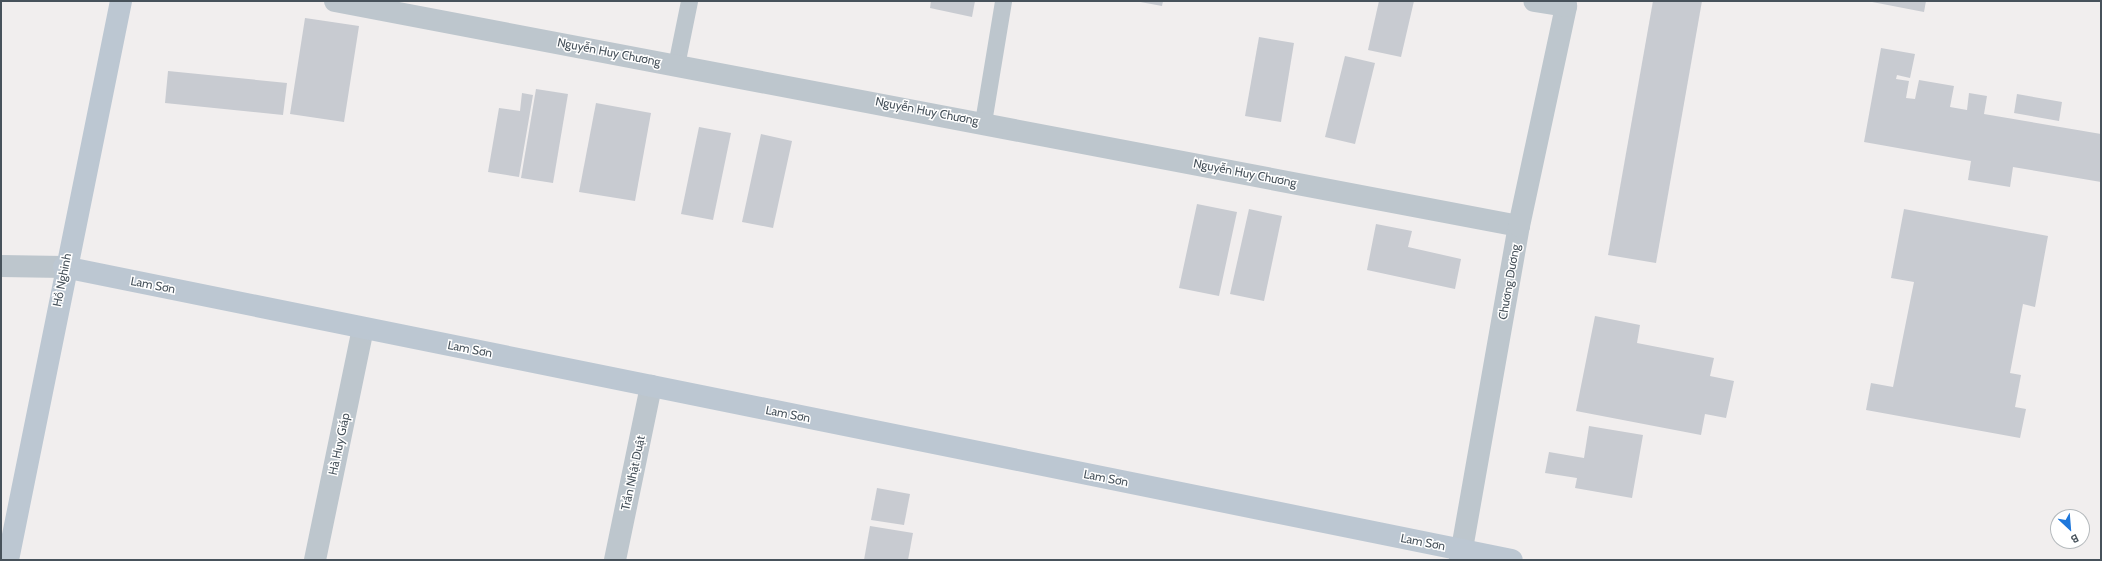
<!DOCTYPE html>
<meta charset="utf-8">
<style>
body{margin:0}
#map{position:relative;width:2102px;height:561px;overflow:hidden;background:#f1eeee;font-family:Cabin,sans-serif}
div>[style]{position:absolute}
[style*='--x']{left:calc(var(--x)*1px);top:calc(var(--y)*1px);width:calc(var(--w)*1px);rotate:calc(var(--a)*1deg)}
.building>*{inset:0;background:#c8cbd1}
.lane>*{height:17px;margin:-8.5px;padding:0 8.5px;transform-origin:8.5px;border-radius:8.5px;background:#bdc6cd}
.street>*{height:22px;margin:-11px;padding:0 11px;transform-origin:11px;border-radius:11px;background:#bdc6cd}
.secondary>*{height:22px;margin:-11px;padding:0 11px;transform-origin:11px;border-radius:11px;background:#bcc7d2}
span{translate:-50% -50%;white-space:nowrap;text-align:center;line-height:1.15;-webkit-text-stroke:3px #fff;paint-order:stroke}
.street-label{font-size:12px;color:#47525b}
.frame{position:absolute;inset:0;border:2px solid #47525b;pointer-events:none}
.north{position:absolute;left:2050px;top:509px;width:40px;height:40px;box-sizing:border-box;background:#fff;border:1px solid #b5babd;border-radius:50%;rotate:154deg;font-size:11px;font-weight:700;line-height:16px;text-align:center;color:#47525b}
.north::after{content:'';display:block;margin:auto;width:14px;height:18px;background:#1e77db;clip-path:polygon(50% 0,100% 100%,50% 72%,0 100%)}
</style>
<div id="map">
<div class="building">
<i style="clip-path:polygon(931px 1px,975px 1px,972px 17px,930px 8px)"></i>
<i style="clip-path:polygon(1135px 1px,1163px 1px,1162px 6px)"></i>
<i style="clip-path:polygon(1379px 1px,1414px 1px,1401px 57px,1368px 50px)"></i>
<i style="clip-path:polygon(1653px 1px,1702px 1px,1656px 263px,1608px 255px)"></i>
<i style="clip-path:polygon(1867px 1px,1926px 1px,1924px 12px)"></i>
<i style="clip-path:polygon(305px 18px,359px 26px,344px 122px,290px 114px)"></i>
<i style="clip-path:polygon(1259px 37px,1294px 43px,1281px 122px,1245px 116px)"></i>
<i style="clip-path:polygon(1881px 48px,1915px 54px,1910px 78px,1897px 75px,1896px 79px,1909px 81px,1906px 98px,1915px 99px,1919px 80px,1954px 86px,1950px 107px,1967px 110px,1969px 93px,1987px 96px,1984px 114px,2101px 134px,2101px 182px,2013px 167px,2010px 187px,1968px 180px,1971px 161px,1864px 142px)"></i>
<i style="clip-path:polygon(1345px 56px,1375px 63px,1355px 144px,1325px 137px)"></i>
<i style="clip-path:polygon(168px 71px,287px 83px,283px 115px,165px 103px)"></i>
<i style="clip-path:polygon(536px 89px,568px 94px,553px 183px,521px 178px)"></i>
<i style="clip-path:polygon(522px 93px,533px 95px,519px 177px,488px 172px,499px 108px,520px 111px)"></i>
<i style="clip-path:polygon(2017px 94px,2062px 102px,2059px 121px,2014px 113px)"></i>
<i style="clip-path:polygon(596px 103px,651px 113px,635px 201px,579px 192px)"></i>
<i style="clip-path:polygon(699px 127px,731px 133px,713px 220px,681px 214px)"></i>
<i style="clip-path:polygon(761px 134px,792px 141px,773px 228px,742px 222px)"></i>
<i style="clip-path:polygon(1197px 204px,1237px 212px,1219px 296px,1179px 288px)"></i>
<i style="clip-path:polygon(1249px 209px,1282px 216px,1264px 301px,1230px 294px)"></i>
<i style="clip-path:polygon(1904px 209px,2048px 236px,2035px 307px,2023px 304px,2010px 373px,2021px 375px,2015px 407px,2026px 409px,2020px 438px,1866px 410px,1871px 383px,1893px 387px,1914px 282px,1891px 278px)"></i>
<i style="clip-path:polygon(1376px 224px,1412px 231px,1408px 247px,1461px 259px,1455px 289px,1367px 270px)"></i>
<i style="clip-path:polygon(1595px 316px,1640px 325px,1637px 343px,1714px 358px,1710px 376px,1734px 381px,1726px 418px,1705px 414px,1701px 435px,1576px 411px)"></i>
<i style="clip-path:polygon(1589px 426px,1643px 435px,1632px 498px,1575px 488px,1577px 478px,1545px 473px,1549px 452px,1584px 458px)"></i>
<i style="clip-path:polygon(877px 488px,910px 494px,904px 525px,871px 520px)"></i>
<i style="clip-path:polygon(870px 526px,913px 533px,908px 560px,864px 560px)"></i>
</div>
<div class="lane">
<i style="--x:676;--y:65;--w:65;--a:-78.5"></i>
<i style="--x:983;--y:122;--w:123;--a:-80.6"></i>
</div>
<div class="street">
<i style="--x:335;--y:1;--w:1205;--a:10.76"></i>
<i style="--x:1;--y:266;--w:63;--a:0.9"></i>
<i style="--x:315;--y:560;--w:237;--a:-78.3"></i>
<i style="--x:615;--y:560;--w:178;--a:-78.3"></i>
<i style="--x:1460;--y:560;--w:339;--a:-80"></i>
<i style="--x:1519;--y:226;--w:225;--a:-77.9"></i>
<i style="--x:1566;--y:6;--w:32;--a:-171"></i>
</div>
<div class="secondary">
<i style="--x:64;--y:267;--w:1477;--a:11.44"></i>
<i style="--x:8;--y:560;--w:570;--a:-78.57"></i>
</div>
<div class="street-label">
<span style="left:609px;top:52px;rotate:11deg">Nguyễn Huy Chương</span>
<span style="left:927px;top:111px;rotate:11deg">Nguyễn Huy Chương</span>
<span style="left:1245px;top:173px;rotate:11deg">Nguyễn Huy Chương</span>
<span style="left:62px;top:280px;rotate:-79deg">Hồ Nghinh</span>
<span style="left:1509px;top:282px;rotate:-80deg">Chương Dương</span>
<span style="left:153px;top:285px;rotate:11deg">Lam Sơn</span>
<span style="left:470px;top:349px;rotate:11deg">Lam Sơn</span>
<span style="left:788px;top:414px;rotate:11deg">Lam Sơn</span>
<span style="left:339px;top:444px;rotate:-78deg">Hà Huy Giáp</span>
<span style="left:633px;top:473px;rotate:-78deg">Trần Nhật Duật</span>
<span style="left:1106px;top:478px;rotate:11deg">Lam Sơn</span>
<span style="left:1423px;top:542px;rotate:11deg">Lam Sơn</span>
</div>
<div class="frame"></div>
<div class="north">B</div>
</div>
